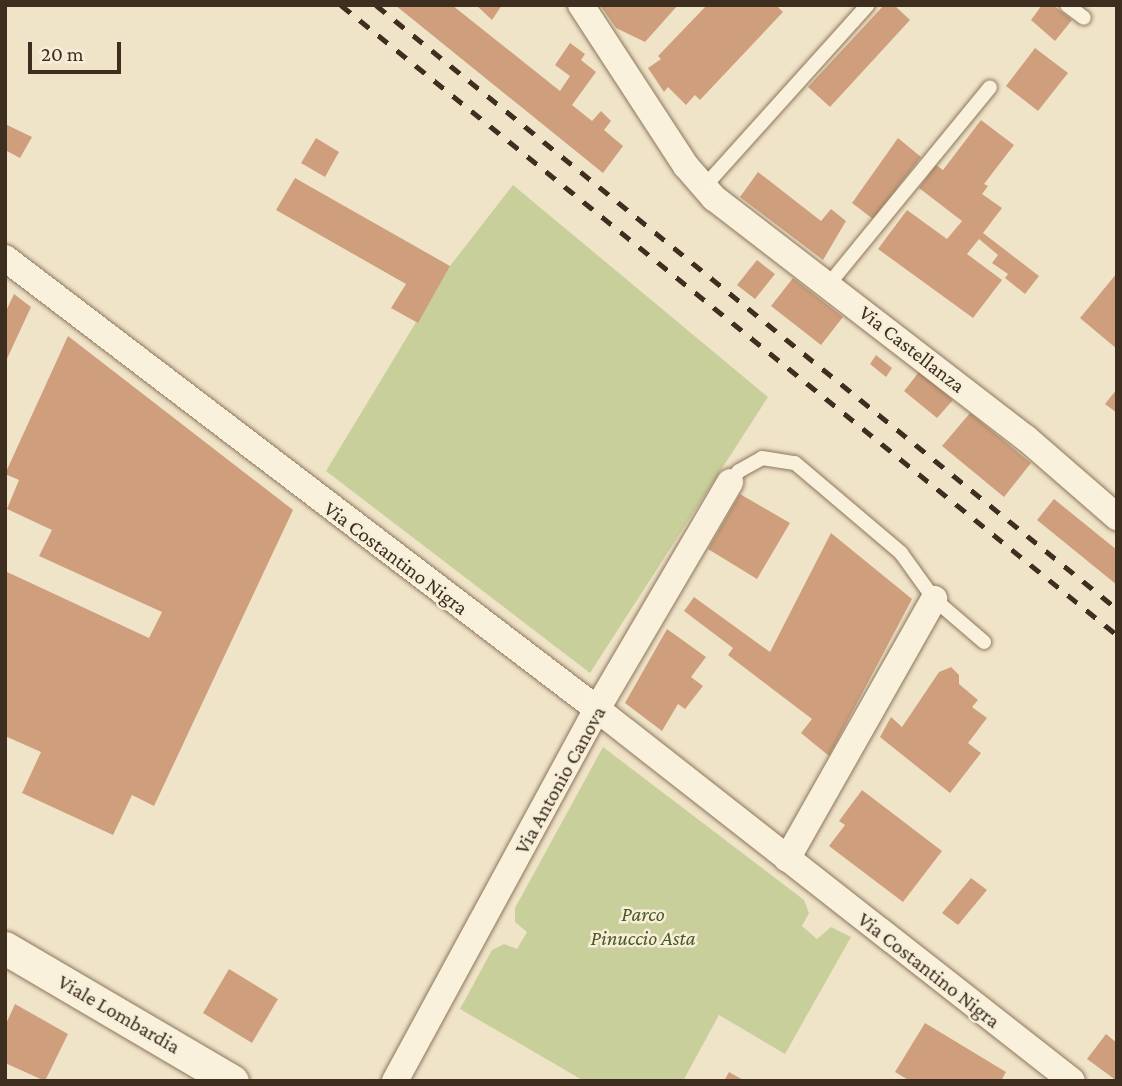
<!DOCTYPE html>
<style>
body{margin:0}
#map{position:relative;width:1122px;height:1086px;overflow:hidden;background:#f0e4c8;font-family:"Crimson Pro",serif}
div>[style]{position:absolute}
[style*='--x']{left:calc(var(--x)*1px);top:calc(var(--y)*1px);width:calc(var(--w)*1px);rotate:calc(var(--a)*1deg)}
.green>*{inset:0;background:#c9cf9b}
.building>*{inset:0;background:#cf9f7d}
.roads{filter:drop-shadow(0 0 2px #8d765c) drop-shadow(0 0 2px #8d765c)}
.service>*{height:14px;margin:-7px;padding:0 7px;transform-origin:7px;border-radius:7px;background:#faf1dc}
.minor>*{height:26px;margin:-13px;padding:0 13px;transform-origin:13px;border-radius:13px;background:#faf1dc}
.tertiary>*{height:33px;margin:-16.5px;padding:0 16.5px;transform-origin:16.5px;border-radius:16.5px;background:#faf1dc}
.rail>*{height:5px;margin-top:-2.5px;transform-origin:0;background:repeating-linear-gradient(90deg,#3d2e20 0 12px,transparent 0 24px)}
span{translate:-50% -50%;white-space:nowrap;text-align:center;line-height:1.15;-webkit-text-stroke:5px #f7eed8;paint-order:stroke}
.street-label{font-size:21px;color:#3d2e20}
.park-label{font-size:21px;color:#4d5a26;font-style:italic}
.frame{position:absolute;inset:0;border:7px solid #3d2e20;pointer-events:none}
.scale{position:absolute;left:28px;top:42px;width:93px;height:32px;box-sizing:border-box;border:4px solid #3d2e20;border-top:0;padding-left:9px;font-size:21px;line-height:24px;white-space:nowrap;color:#3d2e20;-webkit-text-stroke:5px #f7eed8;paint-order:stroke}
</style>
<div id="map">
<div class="green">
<i style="clip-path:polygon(513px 185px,768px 397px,590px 673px,326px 471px,450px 266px)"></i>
<i style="clip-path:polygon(603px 747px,804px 900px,809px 913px,802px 926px,817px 939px,831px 927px,851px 937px,785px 1054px,719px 1015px,683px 1081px,584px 1081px,460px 1009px,492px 950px,504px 944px,517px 949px,527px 932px,515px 922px,515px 908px)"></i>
</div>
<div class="building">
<i style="clip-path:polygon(395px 5px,452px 5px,560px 91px,570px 76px,555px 65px,570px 43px,585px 54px,581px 60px,596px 72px,572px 105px,592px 121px,601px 111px,611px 121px,604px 130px,623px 146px,603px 173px)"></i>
<i style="clip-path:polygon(476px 5px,502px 5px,492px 20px)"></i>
<i style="clip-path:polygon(600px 5px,678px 5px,645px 42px,616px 28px)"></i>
<i style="clip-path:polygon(707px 5px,776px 5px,783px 12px,700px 100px,695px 95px,686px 105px,668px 87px,664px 92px,648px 68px,661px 59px,658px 56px)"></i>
<i style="clip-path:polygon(884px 5px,894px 5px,910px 20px,830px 107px,808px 87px)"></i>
<i style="clip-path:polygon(1042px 5px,1053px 5px,1072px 20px,1055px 41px,1031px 20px)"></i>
<i style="clip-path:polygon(1035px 48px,1068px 73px,1038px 111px,1006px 86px)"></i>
<i style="clip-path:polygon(981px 120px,1014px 145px,984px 184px,988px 186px,982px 194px,1002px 208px,983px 233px,1039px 276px,1025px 294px,1005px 278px,1008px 274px,992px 263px,998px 255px,979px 239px,967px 254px,1002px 280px,973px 318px,878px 249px,907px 210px,947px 239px,962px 221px,919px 188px,936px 165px,943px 170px)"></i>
<i style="clip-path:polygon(5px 124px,32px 137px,20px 158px,5px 150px)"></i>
<i style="clip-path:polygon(316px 138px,339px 152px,325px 177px,301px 163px)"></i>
<i style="clip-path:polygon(898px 138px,921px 157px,873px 219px,852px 203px)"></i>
<i style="clip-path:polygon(758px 172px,821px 221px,831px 209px,846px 221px,823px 260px,740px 197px)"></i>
<i style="clip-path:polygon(295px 178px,450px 266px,418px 323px,391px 308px,406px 284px,276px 210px)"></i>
<i style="clip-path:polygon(757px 260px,775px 274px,755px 299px,737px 285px)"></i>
<i style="clip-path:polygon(1117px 273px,1117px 349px,1080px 318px)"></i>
<i style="clip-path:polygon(793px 278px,843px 317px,821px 345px,771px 306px)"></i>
<i style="clip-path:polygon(14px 294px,31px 307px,5px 363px,5px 313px)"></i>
<i style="clip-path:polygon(68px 336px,293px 510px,154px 806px,132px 795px,113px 835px,22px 793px,41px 752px,5px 736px,5px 571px,149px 638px,162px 612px,39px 556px,52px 530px,7px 509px,19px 480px,5px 474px)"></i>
<i style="clip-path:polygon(876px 355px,892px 368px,886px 377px,870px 364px)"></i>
<i style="clip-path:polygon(919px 372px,953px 400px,937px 418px,904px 391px)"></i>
<i style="clip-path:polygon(1117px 389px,1117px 413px,1105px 404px)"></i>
<i style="clip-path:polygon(970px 413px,1031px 463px,1004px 497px,942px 446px)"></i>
<i style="clip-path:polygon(740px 494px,790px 523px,757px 579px,708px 549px)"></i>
<i style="clip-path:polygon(1054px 499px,1117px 550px,1117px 585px,1037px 520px)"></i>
<i style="clip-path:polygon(831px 533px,912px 599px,829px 756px,801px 733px,812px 719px,728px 655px,733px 648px,684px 611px,694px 597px,770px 652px)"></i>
<i style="clip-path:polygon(667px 629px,706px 657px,691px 677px,703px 686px,685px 709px,678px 704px,662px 731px,625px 703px)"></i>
<i style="clip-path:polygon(951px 667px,959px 675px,959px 684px,978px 700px,972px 707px,987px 718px,968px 743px,981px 753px,950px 793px,880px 737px,891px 717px,902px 727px,939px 672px)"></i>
<i style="clip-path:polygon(862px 790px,942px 851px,903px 902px,829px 846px,845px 825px,839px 821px)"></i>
<i style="clip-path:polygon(971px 878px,987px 890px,958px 925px,942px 913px)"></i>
<i style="clip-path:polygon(229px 969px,278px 999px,252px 1043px,203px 1013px)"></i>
<i style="clip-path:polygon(15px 1004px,68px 1034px,45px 1081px,5px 1063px,5px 1026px)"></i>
<i style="clip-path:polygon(925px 1023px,1006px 1072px,1001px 1081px,910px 1081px,895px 1072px)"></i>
<i style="clip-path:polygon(1106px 1034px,1117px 1043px,1117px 1081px,1087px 1059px)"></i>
<i style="clip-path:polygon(729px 1072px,745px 1081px,724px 1081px)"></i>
</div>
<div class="roads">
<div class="service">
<i style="--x:1067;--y:5;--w:21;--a:37"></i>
<i style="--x:703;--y:188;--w:246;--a:-48"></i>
<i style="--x:829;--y:284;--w:254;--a:-50.7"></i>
<i style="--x:730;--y:482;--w:14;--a:-51"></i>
<i style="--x:739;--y:471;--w:26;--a:-29"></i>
<i style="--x:762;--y:458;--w:33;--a:9"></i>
<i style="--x:795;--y:463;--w:139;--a:40.3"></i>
<i style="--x:901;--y:553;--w:57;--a:54.3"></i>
<i style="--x:934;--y:599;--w:66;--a:40.7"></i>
</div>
<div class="minor">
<i style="--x:581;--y:5;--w:192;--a:56.9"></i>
<i style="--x:686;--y:166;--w:43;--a:48.8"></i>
<i style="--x:714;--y:198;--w:394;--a:37.6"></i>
<i style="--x:1026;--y:438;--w:121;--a:41"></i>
<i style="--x:5;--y:258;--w:744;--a:37.3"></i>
<i style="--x:597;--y:709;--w:603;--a:38.07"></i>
<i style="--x:787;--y:859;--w:299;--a:-60.5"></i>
<i style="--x:395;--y:1081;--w:423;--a:-61.5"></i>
<i style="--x:597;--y:709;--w:263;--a:-59.6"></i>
</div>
<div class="tertiary">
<i style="--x:5;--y:948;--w:263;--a:30.4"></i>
</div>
</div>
<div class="rail">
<i style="--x:341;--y:5;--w:1000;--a:39.07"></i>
<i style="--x:376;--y:5;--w:956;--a:39.18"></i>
</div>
<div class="street-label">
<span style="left:912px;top:349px;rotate:38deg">Via Castellanza</span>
<span style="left:396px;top:558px;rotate:37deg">Via Costantino Nigra</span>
<span style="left:560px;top:780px;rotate:-61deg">Via Antonio Canova</span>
<span style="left:929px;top:970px;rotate:38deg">Via Costantino Nigra</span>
<span style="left:119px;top:1014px;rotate:30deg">Viale Lombardia</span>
</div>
<div class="park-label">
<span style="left:643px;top:926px">Parco<br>Pinuccio Asta</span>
</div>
<div class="frame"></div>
<div class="scale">20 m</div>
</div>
